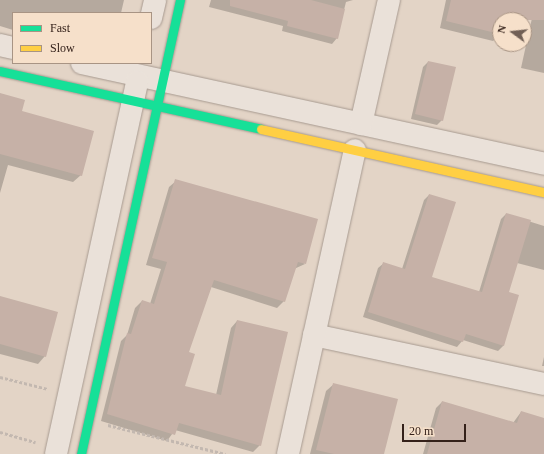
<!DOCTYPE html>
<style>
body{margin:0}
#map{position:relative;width:544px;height:454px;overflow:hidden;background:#e3d4c6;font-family:"Times New Roman",serif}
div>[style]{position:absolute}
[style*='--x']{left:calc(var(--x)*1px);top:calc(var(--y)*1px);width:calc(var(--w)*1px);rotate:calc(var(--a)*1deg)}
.shadow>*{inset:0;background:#0003}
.building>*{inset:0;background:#c6b1a7}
.path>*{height:2.5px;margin-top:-1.25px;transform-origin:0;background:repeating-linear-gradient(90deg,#c3b8b0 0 3px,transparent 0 5px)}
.roads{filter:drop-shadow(0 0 1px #a79a90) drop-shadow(0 0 1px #a79a90)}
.street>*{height:22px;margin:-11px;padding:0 11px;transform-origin:11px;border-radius:11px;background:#eae1d9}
.fast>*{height:9px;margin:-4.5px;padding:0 4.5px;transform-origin:4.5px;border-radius:4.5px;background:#16e098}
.slow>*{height:9px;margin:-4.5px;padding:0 4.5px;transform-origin:4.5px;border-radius:4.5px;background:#ffcf43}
span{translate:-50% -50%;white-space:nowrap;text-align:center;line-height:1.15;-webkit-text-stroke:3px #f6e0ca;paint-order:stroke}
.legend{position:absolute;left:12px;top:12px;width:140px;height:52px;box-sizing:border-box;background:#f6e0ca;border:1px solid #a89484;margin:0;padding:5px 7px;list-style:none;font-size:12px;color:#34211a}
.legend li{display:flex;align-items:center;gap:8px;height:20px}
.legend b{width:20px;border:1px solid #a89484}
.north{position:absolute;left:492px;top:12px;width:40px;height:40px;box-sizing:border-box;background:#f6e0ca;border:1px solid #a89484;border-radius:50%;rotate:285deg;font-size:11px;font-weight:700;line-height:16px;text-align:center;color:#34211a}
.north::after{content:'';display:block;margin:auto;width:14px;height:18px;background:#716056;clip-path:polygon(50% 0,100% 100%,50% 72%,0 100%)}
.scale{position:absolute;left:402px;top:424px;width:64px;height:18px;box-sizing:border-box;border:2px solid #34211a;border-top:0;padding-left:5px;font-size:12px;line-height:14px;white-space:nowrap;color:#34211a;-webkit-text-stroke:3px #f6e0ca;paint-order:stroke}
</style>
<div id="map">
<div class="shadow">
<i style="clip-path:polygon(0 0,124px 0,121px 13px,13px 13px,13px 30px,0 26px)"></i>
<i style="clip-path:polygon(211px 0,353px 0,346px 2px,337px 38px,332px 44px,282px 31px,283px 26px,209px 7px)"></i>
<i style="clip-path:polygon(446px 0,508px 0,504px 20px,500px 20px,500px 34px,493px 41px,440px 28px)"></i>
<i style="clip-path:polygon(536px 0,544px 0,544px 73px,521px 68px)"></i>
<i style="clip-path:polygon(428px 62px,442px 120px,437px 125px,411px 119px,423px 67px)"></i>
<i style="clip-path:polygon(0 94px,81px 175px,73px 182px,8px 165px,0 193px)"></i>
<i style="clip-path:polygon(176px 181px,305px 264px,294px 269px,284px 301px,277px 308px,211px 287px,187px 352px,184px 387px,216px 395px,231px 328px,237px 321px,260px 445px,253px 452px,175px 430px,167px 441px,101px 421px,121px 341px,127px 335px,135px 308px,142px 301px,150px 304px,161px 269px,146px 265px,169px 187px)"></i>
<i style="clip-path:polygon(429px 195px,431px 278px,479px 292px,501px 219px,506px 214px,544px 226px,544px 270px,517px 263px,508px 293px,504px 345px,498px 351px,463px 340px,457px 347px,363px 317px,378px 268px,384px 263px,402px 269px,424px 200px)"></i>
<i style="clip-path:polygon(0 297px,45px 356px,38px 364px,0 354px)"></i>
<i style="clip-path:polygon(544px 357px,544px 366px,542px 366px)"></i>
<i style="clip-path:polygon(334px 384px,383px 454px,310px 454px,326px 391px)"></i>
<i style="clip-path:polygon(442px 402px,513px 423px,521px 412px,544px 419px,544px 454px,423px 454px,436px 408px)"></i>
</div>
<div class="building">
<i style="clip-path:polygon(230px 0,311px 0,345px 9px,338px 39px,287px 26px,288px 21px,230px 6px)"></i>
<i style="clip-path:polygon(451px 0,544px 0,544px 20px,500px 20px,500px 34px,446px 21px)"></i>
<i style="clip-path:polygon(428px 61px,456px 67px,443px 121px,415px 114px)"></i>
<i style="clip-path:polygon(0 93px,25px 100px,22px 111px,94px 131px,82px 176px,0 154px)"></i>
<i style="clip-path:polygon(175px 179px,318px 219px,306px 264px,298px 262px,285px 302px,214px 280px,189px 352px,195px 354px,185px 386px,221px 395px,237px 320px,288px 332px,261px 446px,179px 423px,175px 435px,107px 414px,127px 333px,131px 334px,142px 300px,154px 304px,167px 262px,152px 258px)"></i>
<i style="clip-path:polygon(429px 194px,456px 202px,432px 277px,482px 292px,506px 213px,531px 220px,509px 292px,519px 295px,504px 346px,466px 334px,463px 342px,368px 312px,383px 262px,405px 269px)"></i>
<i style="clip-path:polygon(0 296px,58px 312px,46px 357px,0 344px)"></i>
<i style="clip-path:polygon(333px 383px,398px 399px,384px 454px,334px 454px,316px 450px)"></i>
<i style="clip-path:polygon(442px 401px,517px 423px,521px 411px,544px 418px,544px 454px,427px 454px)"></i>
</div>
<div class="path">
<i style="--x:0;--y:377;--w:49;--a:14"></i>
<i style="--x:108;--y:425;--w:121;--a:13.9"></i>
<i style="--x:0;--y:432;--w:37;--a:16"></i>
</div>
<div class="roads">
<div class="street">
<i style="--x:151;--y:18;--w:18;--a:-77"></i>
<i style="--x:0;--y:45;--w:13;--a:13"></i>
<i style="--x:82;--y:63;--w:473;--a:12.3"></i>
<i style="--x:361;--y:124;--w:127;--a:-77.3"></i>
<i style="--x:314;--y:335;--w:235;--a:12"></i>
<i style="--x:56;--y:454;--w:381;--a:-77.7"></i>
<i style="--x:288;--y:454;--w:311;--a:-77.6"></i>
</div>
<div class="fast">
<i style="--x:0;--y:71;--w:267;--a:12.5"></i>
<i style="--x:81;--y:454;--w:465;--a:-77.7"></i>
</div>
<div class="slow">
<i style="--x:261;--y:129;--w:290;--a:12.6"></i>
</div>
</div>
<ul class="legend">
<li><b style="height:5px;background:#16e098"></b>Fast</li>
<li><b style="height:5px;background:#ffcf43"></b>Slow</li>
</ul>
<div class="north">N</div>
<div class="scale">20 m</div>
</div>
